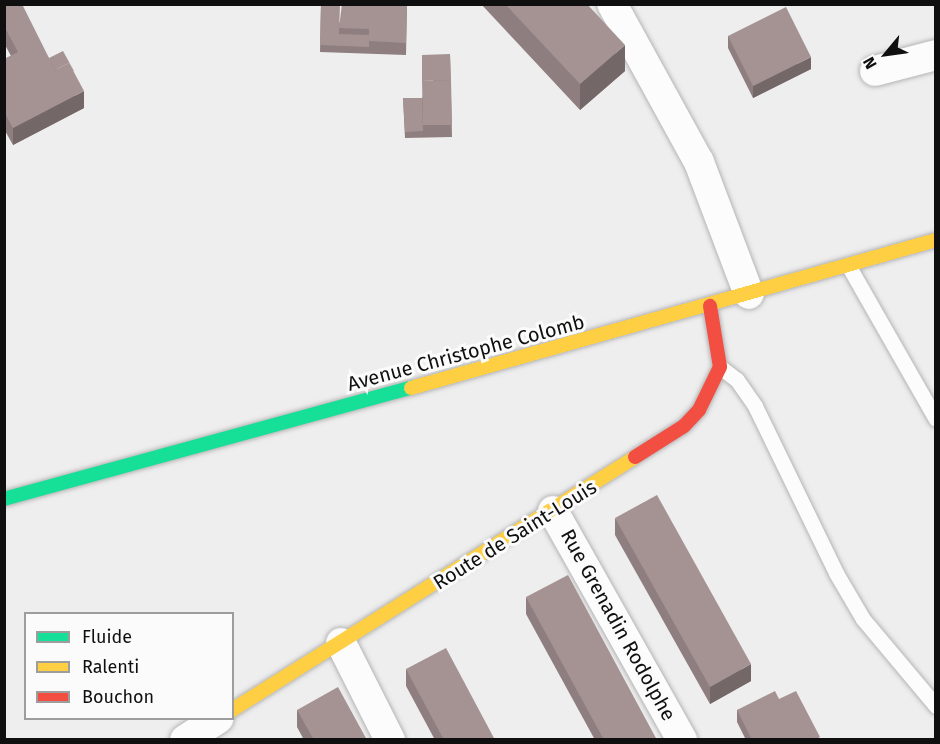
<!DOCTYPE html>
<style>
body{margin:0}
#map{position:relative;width:940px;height:744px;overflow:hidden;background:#eee;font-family:"Fira Sans",sans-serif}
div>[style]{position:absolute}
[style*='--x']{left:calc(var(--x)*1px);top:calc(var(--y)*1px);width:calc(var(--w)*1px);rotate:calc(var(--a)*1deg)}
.roads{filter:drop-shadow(0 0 2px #b5b5b6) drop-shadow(0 0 2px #b5b5b6)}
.lane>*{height:15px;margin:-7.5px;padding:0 7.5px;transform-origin:7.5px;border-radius:7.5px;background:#fcfcfc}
.street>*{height:30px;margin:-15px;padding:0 15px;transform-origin:15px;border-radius:15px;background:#fcfcfc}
.fast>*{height:14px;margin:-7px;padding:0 7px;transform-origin:7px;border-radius:7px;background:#16e098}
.slow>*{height:14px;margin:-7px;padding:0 7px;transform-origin:7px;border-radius:7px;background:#ffcf43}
.jam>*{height:14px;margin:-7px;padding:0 7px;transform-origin:7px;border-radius:7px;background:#f24e42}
.wall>*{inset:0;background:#8e7e7f}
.shaded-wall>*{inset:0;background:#746768}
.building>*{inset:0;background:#a59394}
span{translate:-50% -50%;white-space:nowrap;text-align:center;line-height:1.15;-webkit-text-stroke:6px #fbfbfc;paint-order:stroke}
.street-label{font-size:20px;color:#0f0f0f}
.frame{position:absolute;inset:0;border:6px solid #0f0f0f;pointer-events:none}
.legend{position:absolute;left:24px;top:612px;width:210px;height:108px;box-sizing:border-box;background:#fbfbfc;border:2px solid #9d9d9d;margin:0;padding:8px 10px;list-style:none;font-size:18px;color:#0f0f0f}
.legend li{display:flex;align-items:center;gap:12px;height:30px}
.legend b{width:30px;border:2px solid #9d9d9d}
.north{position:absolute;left:856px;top:24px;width:60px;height:60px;-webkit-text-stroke:4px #fbfbfc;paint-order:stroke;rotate:241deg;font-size:16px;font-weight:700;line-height:24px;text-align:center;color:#0f0f0f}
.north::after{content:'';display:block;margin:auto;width:21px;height:27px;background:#0f0f0f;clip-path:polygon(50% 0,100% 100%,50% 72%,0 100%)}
</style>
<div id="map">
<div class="roads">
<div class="lane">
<i style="--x:848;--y:265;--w:177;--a:60.3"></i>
<i style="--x:720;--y:367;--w:21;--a:37"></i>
<i style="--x:737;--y:380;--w:32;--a:55"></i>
<i style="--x:755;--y:406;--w:186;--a:64.1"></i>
<i style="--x:836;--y:573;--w:53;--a:59.6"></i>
<i style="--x:863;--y:619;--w:114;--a:50"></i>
</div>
<div class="street">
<i style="--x:612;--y:4;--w:180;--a:61.2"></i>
<i style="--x:699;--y:162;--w:141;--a:69.3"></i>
<i style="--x:875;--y:71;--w:63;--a:-14.7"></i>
<i style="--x:553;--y:511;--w:263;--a:60.6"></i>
<i style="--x:341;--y:643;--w:109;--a:63.2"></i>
<i style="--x:185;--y:740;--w:40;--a:-32.9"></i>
</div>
<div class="fast">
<i style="--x:4;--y:499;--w:422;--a:-15.3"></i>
</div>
<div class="slow">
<i style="--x:411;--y:388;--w:545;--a:-15.74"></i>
<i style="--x:232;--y:710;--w:476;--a:-32.1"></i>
</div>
<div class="jam">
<i style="--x:635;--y:457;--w:58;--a:-32.3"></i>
<i style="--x:684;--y:426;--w:22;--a:-47"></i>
<i style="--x:699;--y:410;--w:48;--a:-64"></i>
<i style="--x:720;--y:367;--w:62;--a:-99.3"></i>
</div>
</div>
<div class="wall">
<i style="clip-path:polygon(4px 4px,49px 58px,84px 108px,13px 145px,4px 129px,4px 59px,11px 56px,4px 43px)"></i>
<i style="clip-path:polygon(321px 4px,340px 23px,377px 5px,407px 6px,406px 55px,320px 52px)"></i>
<i style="clip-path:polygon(481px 4px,587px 4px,625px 71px,580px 110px)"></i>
<i style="clip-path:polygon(728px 36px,811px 69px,753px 98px,728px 48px)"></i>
<i style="clip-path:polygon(450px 54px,452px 137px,405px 138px,403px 98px,422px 98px)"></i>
<i style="clip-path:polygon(615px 518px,751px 681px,710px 704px,615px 535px)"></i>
<i style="clip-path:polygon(526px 597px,657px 740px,595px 740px,526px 614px)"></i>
<i style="clip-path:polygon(406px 669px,495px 740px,435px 740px,406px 686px)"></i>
<i style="clip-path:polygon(779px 699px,820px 740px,746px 740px,737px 722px,737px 710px)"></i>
<i style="clip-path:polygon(297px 710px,367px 740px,304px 740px,297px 727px)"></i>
</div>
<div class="shaded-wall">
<i style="clip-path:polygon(625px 45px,625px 71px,580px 110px,580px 84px)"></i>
<i style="clip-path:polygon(811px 57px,811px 69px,753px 98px,753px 86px)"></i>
<i style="clip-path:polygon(84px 91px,84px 108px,13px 145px,13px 128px)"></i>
<i style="clip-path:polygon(751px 664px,751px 681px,710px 704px,710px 687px)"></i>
</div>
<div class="building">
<i style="clip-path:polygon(4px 4px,22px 4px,55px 70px,69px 63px,84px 91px,13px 128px,4px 112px,4px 59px,18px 52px,4px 26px)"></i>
<i style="clip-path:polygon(321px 4px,340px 4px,339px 34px,369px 35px,369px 47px,320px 45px)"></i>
<i style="clip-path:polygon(342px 4px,376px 4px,376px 5px,407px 6px,406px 43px,369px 41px,369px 29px,339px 28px)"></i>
<i style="clip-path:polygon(505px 4px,587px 4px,625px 45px,580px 84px)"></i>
<i style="clip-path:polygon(786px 7px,811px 57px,753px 86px,728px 36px)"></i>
<i style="clip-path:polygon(63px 51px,74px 71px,73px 71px,69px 63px,55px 70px,49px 58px)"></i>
<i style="clip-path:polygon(450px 54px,451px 80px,422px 81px,422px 87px,422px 55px)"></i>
<i style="clip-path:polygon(451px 80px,452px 125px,423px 125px,422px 81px)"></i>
<i style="clip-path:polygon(403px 98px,422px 98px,423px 131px,405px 132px)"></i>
<i style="clip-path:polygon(657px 495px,751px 664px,710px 687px,615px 518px)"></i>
<i style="clip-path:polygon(568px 575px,657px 740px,604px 740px,526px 597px)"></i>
<i style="clip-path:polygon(446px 648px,495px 740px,444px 740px,406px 669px)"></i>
<i style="clip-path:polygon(338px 687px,367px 740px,314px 740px,297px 710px)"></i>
<i style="clip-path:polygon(775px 691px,779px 699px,796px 691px,820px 737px,815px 740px,752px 740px,737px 710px)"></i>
</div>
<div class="street-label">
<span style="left:466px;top:353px;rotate:-15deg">Avenue Christophe Colomb</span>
<span style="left:515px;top:535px;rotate:-32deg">Route de Saint-Louis</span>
<span style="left:618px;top:625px;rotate:61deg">Rue Grenadin Rodolphe</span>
</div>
<div class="frame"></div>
<ul class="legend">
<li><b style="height:8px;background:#16e098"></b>Fluide</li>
<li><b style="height:8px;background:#ffcf43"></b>Ralenti</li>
<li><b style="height:8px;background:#f24e42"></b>Bouchon</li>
</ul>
<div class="north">N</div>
</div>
